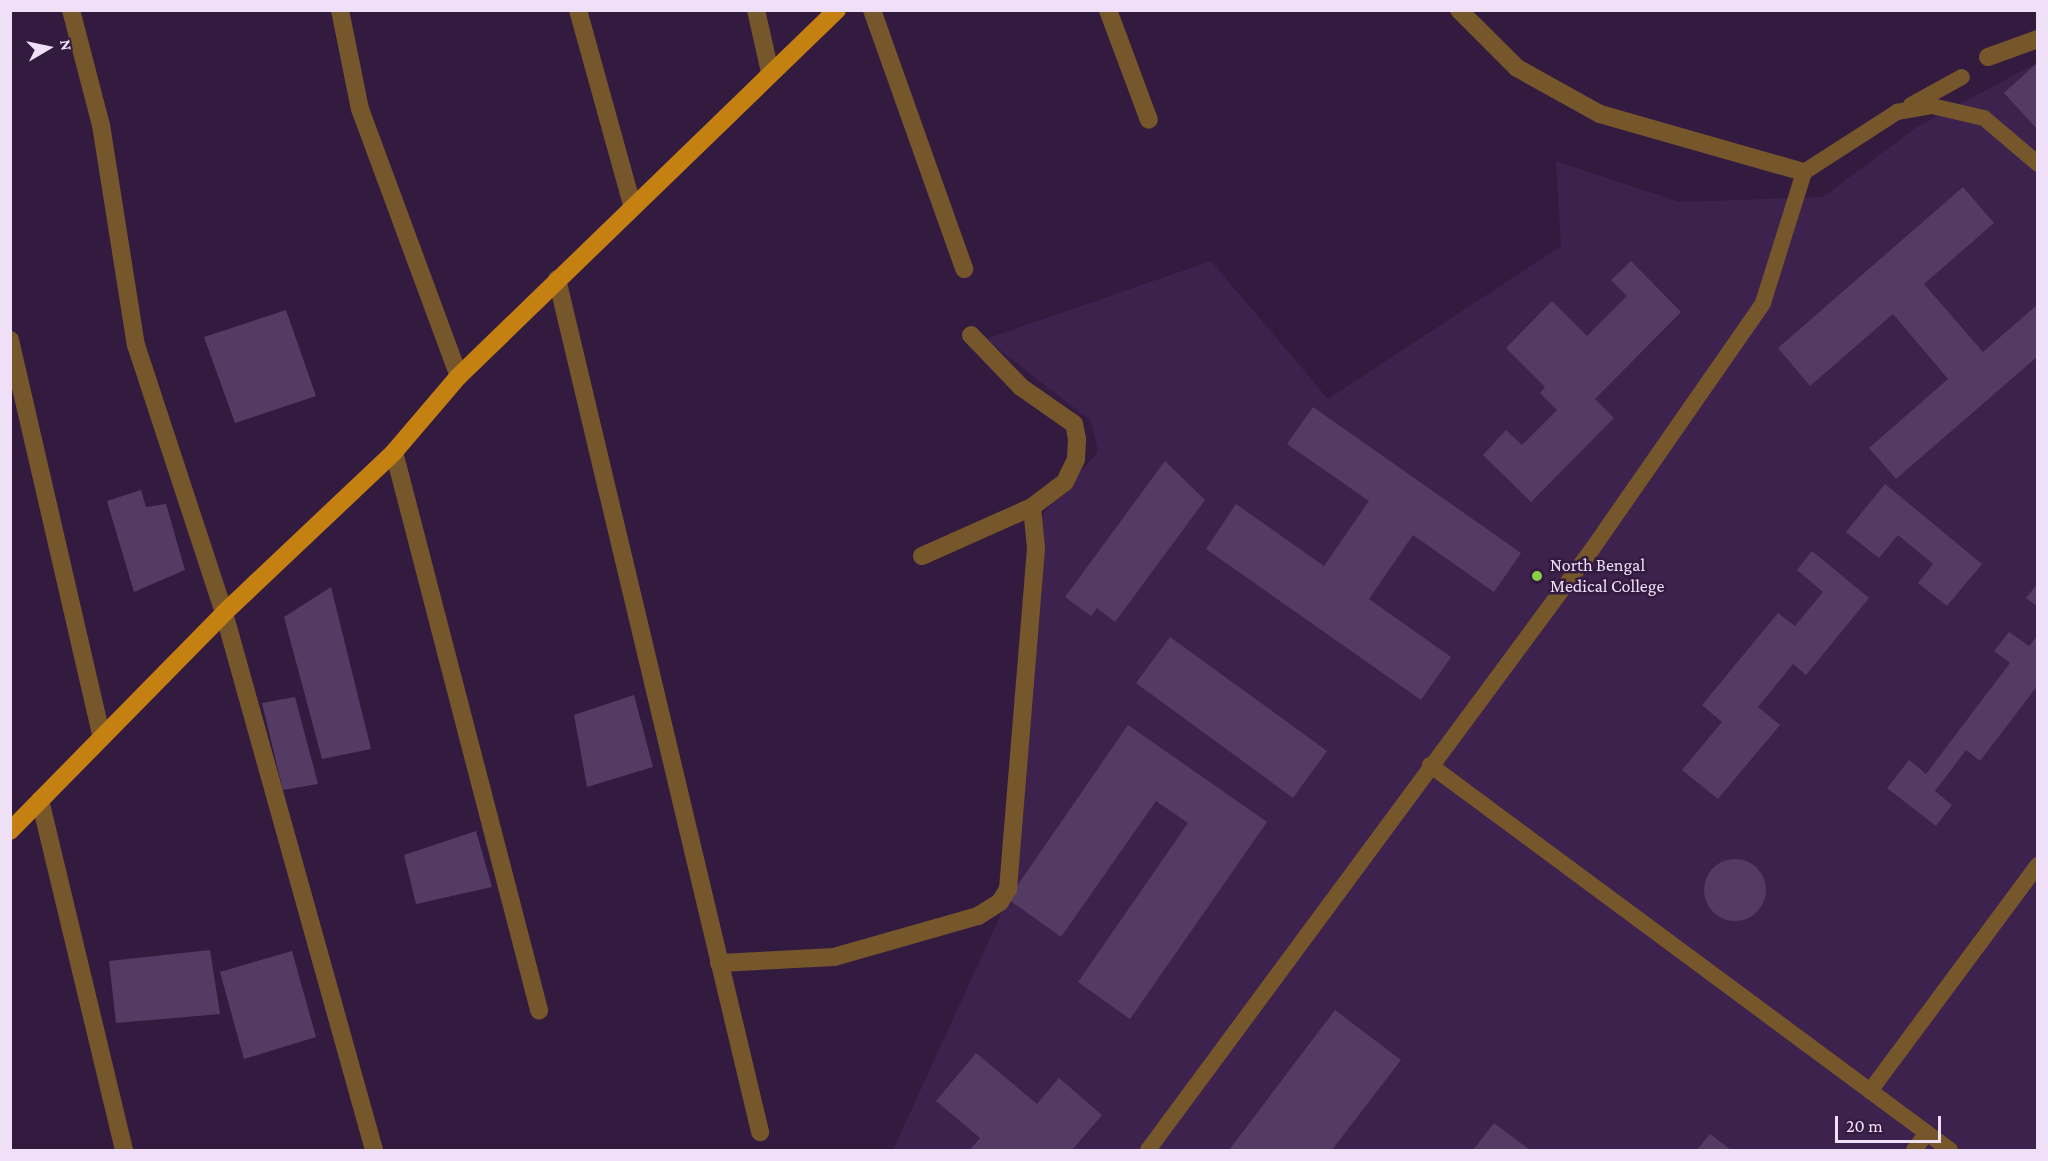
<!DOCTYPE html>
<style>
body{margin:0}
#map{position:relative;width:2048px;height:1161px;overflow:hidden;background:#331b40;font-family:"Crimson Pro",serif}
div>[style]{position:absolute}
[style*='--x']{left:calc(var(--x)*1px);top:calc(var(--y)*1px);width:calc(var(--w)*1px);rotate:calc(var(--a)*1deg)}
.built>*{inset:0;background:#3d224d}
.building>*{inset:0;background:#543b63}
.round{border-radius:50%}
.lane>*{height:16px;margin:-8px;padding:0 8px;transform-origin:8px;border-radius:8px;background:#76562b}
.street>*{height:18px;margin:-9px;padding:0 9px;transform-origin:9px;border-radius:9px;background:#76562b}
.primary>*{height:18px;margin:-9px;padding:0 9px;transform-origin:9px;border-radius:9px;background:#c48112}
.dots>*{width:16px;height:16px;translate:-50% -50%;box-sizing:border-box;border:3px solid #331b40;border-radius:50%}
span{translate:-50% -50%;white-space:nowrap;text-align:center;line-height:1.15;-webkit-text-stroke:5px #331b40;paint-order:stroke}
.poi-label{font-size:18px;color:#efe0f8}
.left{translate:0 -50%;text-align:left}
.frame{position:absolute;inset:0;border:12px solid #efe0f8;pointer-events:none}
.north{position:absolute;left:18px;top:18px;width:60px;height:60px;-webkit-text-stroke:4px #331b40;paint-order:stroke;rotate:81deg;font-size:16px;font-weight:700;line-height:24px;text-align:center;color:#efe0f8}
.north::after{content:'';display:block;margin:auto;width:21px;height:27px;background:#efe0f8;clip-path:polygon(50% 0,100% 100%,50% 72%,0 100%)}
.scale{position:absolute;left:1835px;top:1116px;width:106px;height:27px;box-sizing:border-box;border:3px solid #efe0f8;border-top:0;padding-left:8px;font-size:18px;line-height:21px;white-space:nowrap;color:#efe0f8;-webkit-text-stroke:4px #331b40;paint-order:stroke}
</style>
<div id="map">
<div class="built">
<i style="clip-path:polygon(2037px 63px,2037px 1150px,893px 1150px,1004px 908px,1041px 516px,1098px 452px,1091px 421px,986px 339px,1211px 261px,1328px 399px,1561px 246px,1556px 161px,1680px 202px,1823px 197px,1917px 127px)"></i>
</div>
<div class="building">
<i style="clip-path:polygon(2038px 62px,2038px 130px,2004px 93px)"></i>
<i style="clip-path:polygon(1963px 187px,1994px 223px,1924px 284px,1983px 352px,2038px 304px,2038px 356px,1896px 479px,1869px 448px,1948px 379px,1893px 314px,1810px 386px,1778px 348px)"></i>
<i style="clip-path:polygon(1631px 261px,1681px 312px,1595px 399px,1614px 418px,1531px 502px,1483px 455px,1506px 430px,1522px 445px,1557px 410px,1540px 393px,1545px 387px,1506px 348px,1552px 301px,1587px 336px,1627px 296px,1611px 280px)"></i>
<i style="clip-path:polygon(286px 310px,316px 396px,235px 423px,204px 337px)"></i>
<i style="clip-path:polygon(1313px 407px,1521px 553px,1494px 592px,1413px 535px,1369px 599px,1451px 657px,1421px 700px,1206px 549px,1236px 504px,1324px 566px,1369px 501px,1287px 444px)"></i>
<i style="clip-path:polygon(1165px 461px,1205px 500px,1115px 622px,1097px 608px,1091px 616px,1065px 597px)"></i>
<i style="clip-path:polygon(1885px 484px,1982px 564px,1947px 606px,1918px 583px,1933px 564px,1898px 535px,1879px 558px,1846px 532px)"></i>
<i style="clip-path:polygon(141px 490px,146px 507px,166px 504px,185px 570px,134px 592px,107px 501px)"></i>
<i style="clip-path:polygon(1812px 551px,1869px 598px,1806px 675px,1793px 664px,1758px 707px,1780px 725px,1718px 799px,1682px 770px,1722px 722px,1702px 705px,1778px 613px,1795px 626px,1823px 592px,1797px 570px)"></i>
<i style="clip-path:polygon(2038px 583px,2038px 607px,2026px 598px)"></i>
<i style="clip-path:polygon(331px 587px,371px 749px,322px 759px,284px 617px)"></i>
<i style="clip-path:polygon(2009px 632px,2029px 646px,2038px 635px,2038px 685px,1980px 761px,1966px 750px,1935px 791px,1952px 805px,1936px 826px,1887px 788px,1909px 760px,1926px 774px,2010px 663px,1994px 651px)"></i>
<i style="clip-path:polygon(1170px 637px,1327px 751px,1293px 798px,1136px 683px)"></i>
<i style="clip-path:polygon(634px 695px,653px 767px,587px 787px,574px 715px)"></i>
<i style="clip-path:polygon(295px 697px,318px 784px,283px 790px,262px 703px)"></i>
<i style="clip-path:polygon(1128px 725px,1267px 822px,1130px 1019px,1078px 982px,1188px 823px,1156px 801px,1061px 937px,1008px 899px)"></i>
<i style="clip-path:polygon(476px 831px,492px 887px,416px 904px,404px 855px)"></i>
<i class="round" style="left:1704px;top:859px;width:62px;height:62px"></i>
<i style="clip-path:polygon(210px 950px,220px 1014px,116px 1023px,109px 961px)"></i>
<i style="clip-path:polygon(292px 951px,316px 1037px,244px 1059px,220px 972px)"></i>
<i style="clip-path:polygon(1335px 1010px,1401px 1060px,1332px 1150px,1229px 1150px)"></i>
<i style="clip-path:polygon(976px 1053px,1037px 1104px,1059px 1078px,1102px 1115px,1072px 1150px,970px 1150px,980px 1138px,936px 1101px)"></i>
<i style="clip-path:polygon(1494px 1123px,1530px 1150px,1473px 1150px)"></i>
<i style="clip-path:polygon(1710px 1134px,1731px 1150px,1697px 1150px)"></i>
</div>
<div class="lane">
<i style="--x:1911;--y:105;--w:58;--a:-28.8"></i>
<i style="--x:1430;--y:765;--w:647;--a:36.52"></i>
<i style="--x:1870;--y:1091;--w:282;--a:-53.4"></i>
<i style="--x:1148;--y:1150;--w:749;--a:-53.53"></i>
<i style="--x:1593;--y:548;--w:298;--a:-55.2"></i>
<i style="--x:1763;--y:303;--w:137;--a:-72.6"></i>
<i style="--x:1804;--y:172;--w:111;--a:-32.8"></i>
<i style="--x:1897;--y:112;--w:36;--a:-10"></i>
<i style="--x:1932;--y:106;--w:53;--a:13"></i>
<i style="--x:1984;--y:118;--w:71;--a:40.4"></i>
<i style="--x:1914;--y:1150;--w:21;--a:-53"></i>
</div>
<div class="street">
<i style="--x:71;--y:10;--w:119;--a:75.4"></i>
<i style="--x:101;--y:125;--w:223;--a:81"></i>
<i style="--x:136;--y:345;--w:282;--a:71.8"></i>
<i style="--x:224;--y:613;--w:558;--a:74.39"></i>
<i style="--x:340;--y:10;--w:101;--a:78.6"></i>
<i style="--x:360;--y:109;--w:285;--a:69.7"></i>
<i style="--x:578;--y:10;--w:202;--a:74.5"></i>
<i style="--x:756;--y:10;--w:64;--a:77.3"></i>
<i style="--x:872;--y:10;--w:275;--a:70.4"></i>
<i style="--x:1108;--y:10;--w:117;--a:69.6"></i>
<i style="--x:1459;--y:10;--w:82;--a:45"></i>
<i style="--x:1517;--y:68;--w:95;--a:29"></i>
<i style="--x:1600;--y:114;--w:212;--a:15.9"></i>
<i style="--x:1988;--y:57;--w:53;--a:-19.8"></i>
<i style="--x:557;--y:279;--w:877;--a:76.61"></i>
<i style="--x:10;--y:340;--w:404;--a:77"></i>
<i style="--x:394;--y:452;--w:577;--a:75.43"></i>
<i style="--x:922;--y:556;--w:120;--a:-24"></i>
<i style="--x:40;--y:800;--w:360;--a:76.5"></i>
<i style="--x:719;--y:963;--w:115;--a:-3"></i>
<i style="--x:834;--y:957;--w:150;--a:-15.9"></i>
<i style="--x:978;--y:916;--w:26;--a:-32"></i>
<i style="--x:1000;--y:902;--w:15;--a:-58"></i>
<i style="--x:1008;--y:889;--w:342;--a:-85.3"></i>
<i style="--x:1036;--y:548;--w:41;--a:-95.6"></i>
<i style="--x:1032;--y:507;--w:41;--a:-37.1"></i>
<i style="--x:1065;--y:482;--w:25;--a:-64"></i>
<i style="--x:1076;--y:459;--w:20;--a:-87"></i>
<i style="--x:1077;--y:439;--w:15;--a:-101"></i>
<i style="--x:1074;--y:424;--w:65;--a:-145.1"></i>
<i style="--x:1021;--y:387;--w:72;--a:-133.9"></i>
</div>
<div class="primary">
<i style="--x:10;--y:831;--w:305;--a:-45.5"></i>
<i style="--x:224;--y:613;--w:234;--a:-43.4"></i>
<i style="--x:394;--y:452;--w:100;--a:-49.5"></i>
<i style="--x:459;--y:376;--w:526;--a:-44.08"></i>
</div>
<div class="dots">
<i style="left:1537px;top:576px;background:#8ace47"></i>
</div>
<div class="poi-label">
<span class="left" style="left:1550px;top:576px">North Bengal<br>Medical College</span>
</div>
<div class="frame"></div>
<div class="north">N</div>
<div class="scale">20 m</div>
</div>
